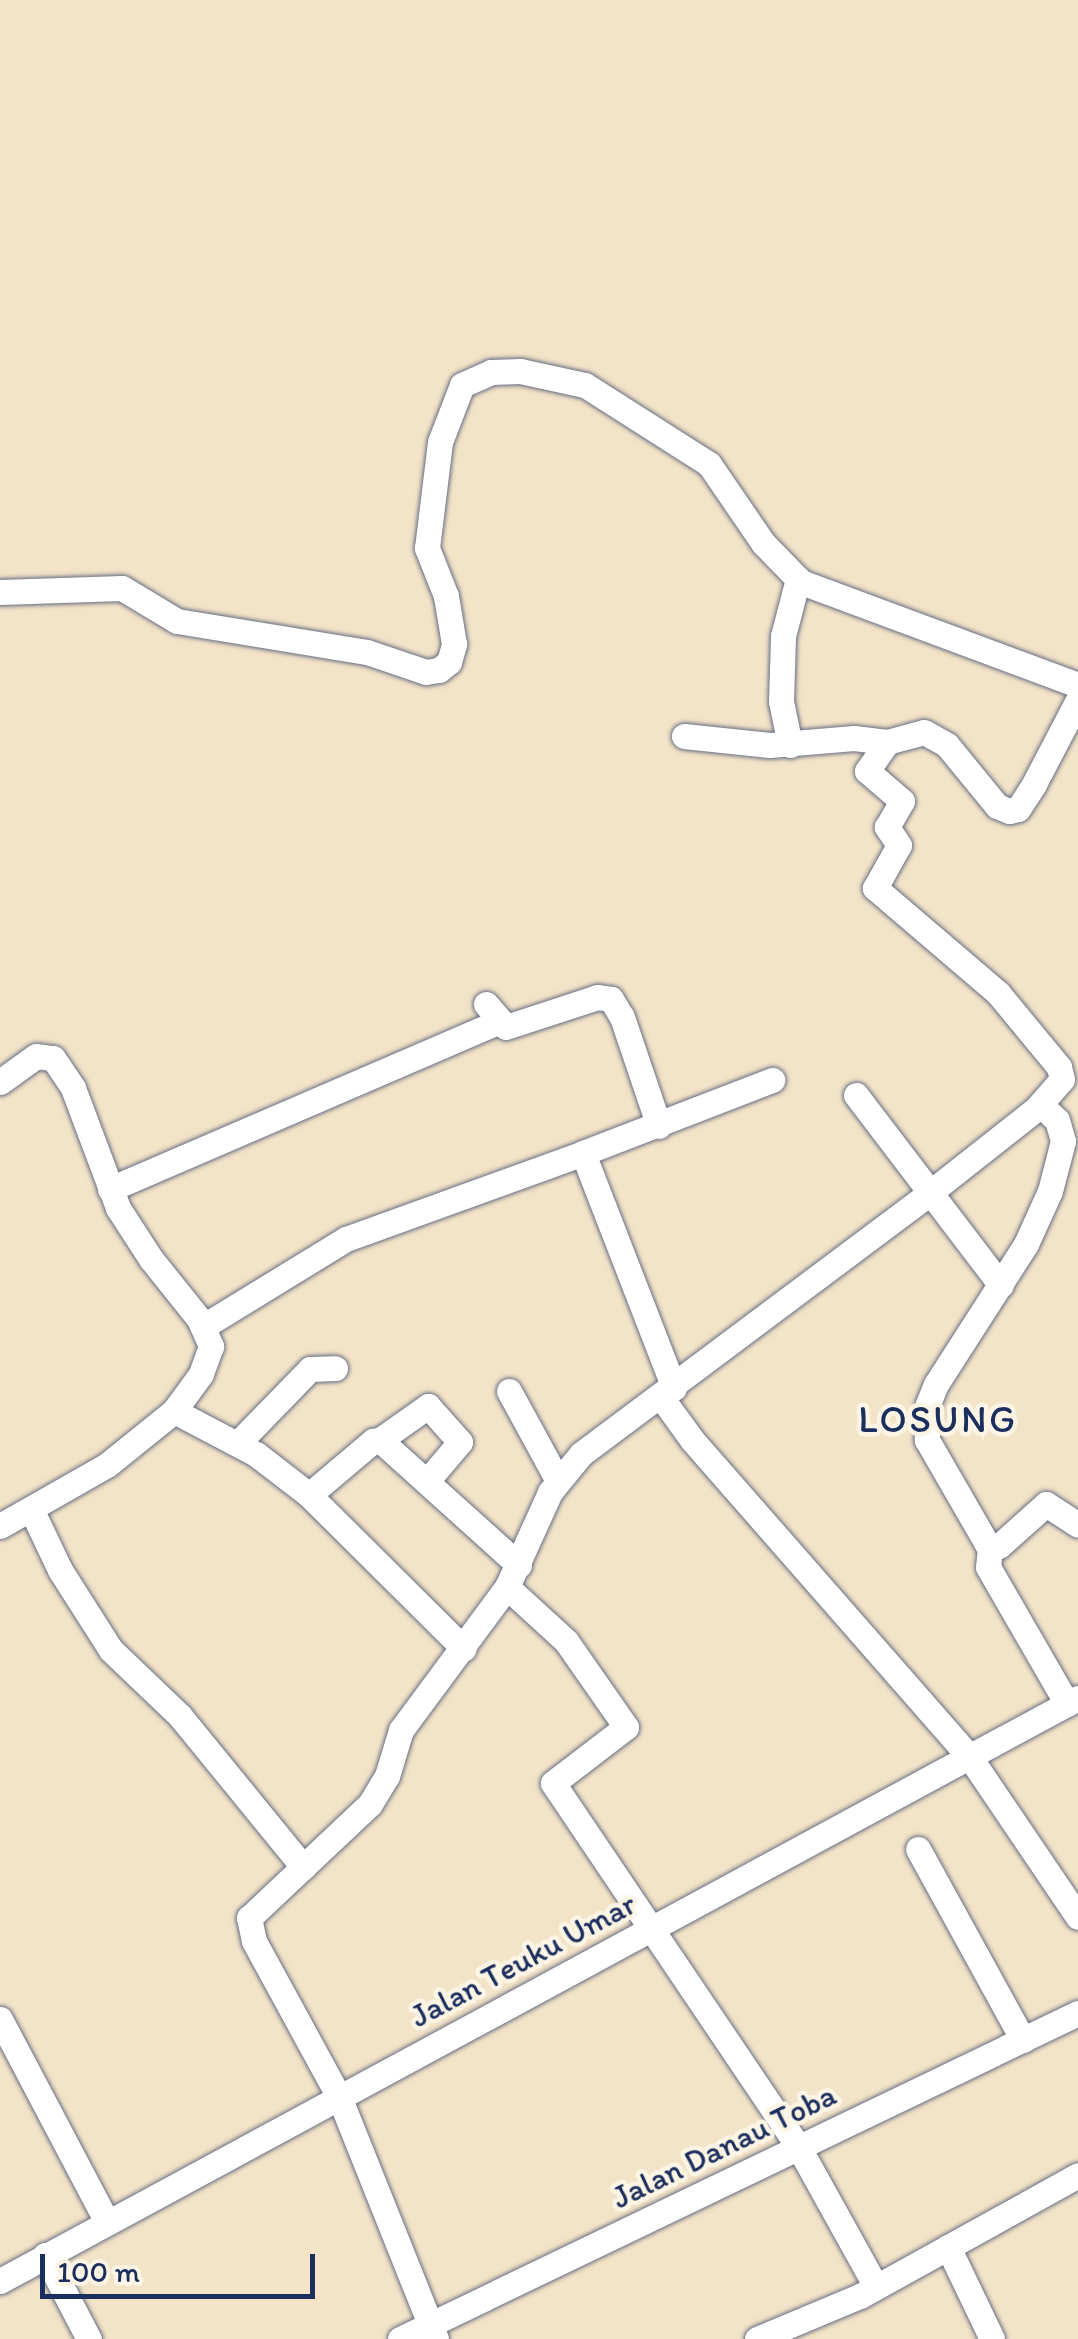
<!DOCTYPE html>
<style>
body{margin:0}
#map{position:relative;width:1078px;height:2339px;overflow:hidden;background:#f3e3c7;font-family:Itim,sans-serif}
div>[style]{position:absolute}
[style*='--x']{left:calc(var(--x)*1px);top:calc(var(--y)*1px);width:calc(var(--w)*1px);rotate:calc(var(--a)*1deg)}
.roads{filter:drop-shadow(0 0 2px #676e83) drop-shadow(0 0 2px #676e83)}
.minor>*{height:25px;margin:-12.5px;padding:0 12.5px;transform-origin:12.5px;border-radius:12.5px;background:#fff}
span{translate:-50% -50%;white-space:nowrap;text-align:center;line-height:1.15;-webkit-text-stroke:9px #fcf5e5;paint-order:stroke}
.street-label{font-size:32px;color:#1b2f5e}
.quarter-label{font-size:38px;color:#1b2f5e;letter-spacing:2.5px}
.scale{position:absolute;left:40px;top:2254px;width:275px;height:45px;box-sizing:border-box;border:5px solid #1b2f5e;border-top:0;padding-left:12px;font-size:30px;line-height:35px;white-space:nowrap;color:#1b2f5e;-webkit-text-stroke:8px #fcf5e5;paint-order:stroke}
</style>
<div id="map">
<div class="roads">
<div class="minor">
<i style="--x:0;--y:592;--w:122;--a:-1.9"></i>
<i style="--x:122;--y:588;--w:64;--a:31"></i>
<i style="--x:177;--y:621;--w:193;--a:9.3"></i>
<i style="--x:367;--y:652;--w:62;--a:18.7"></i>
<i style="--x:426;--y:672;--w:13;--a:-9"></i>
<i style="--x:439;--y:670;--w:13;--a:-39"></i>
<i style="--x:449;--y:662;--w:19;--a:-74"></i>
<i style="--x:454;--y:644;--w:49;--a:-99.5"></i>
<i style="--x:446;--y:596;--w:52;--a:-111.6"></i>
<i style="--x:427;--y:548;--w:107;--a:-83"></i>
<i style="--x:440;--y:442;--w:61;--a:-68.9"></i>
<i style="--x:462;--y:385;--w:32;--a:-24"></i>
<i style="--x:491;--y:372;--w:29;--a:-2"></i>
<i style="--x:520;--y:371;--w:66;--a:12.2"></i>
<i style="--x:585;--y:385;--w:147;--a:32.5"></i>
<i style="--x:709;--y:464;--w:96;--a:55.6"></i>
<i style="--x:763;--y:543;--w:54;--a:45.7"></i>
<i style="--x:801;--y:582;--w:296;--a:20.4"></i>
<i style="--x:684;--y:736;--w:86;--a:6"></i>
<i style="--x:770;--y:745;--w:84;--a:-4.8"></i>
<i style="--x:854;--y:738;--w:33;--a:7"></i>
<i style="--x:887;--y:742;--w:38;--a:-15"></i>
<i style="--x:924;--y:732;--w:26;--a:29"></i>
<i style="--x:947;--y:745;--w:79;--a:50.7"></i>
<i style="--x:997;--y:806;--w:13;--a:23"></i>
<i style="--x:1009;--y:811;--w:9;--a:-13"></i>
<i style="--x:1018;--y:809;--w:30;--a:-57"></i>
<i style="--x:1034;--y:784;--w:95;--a:-62.4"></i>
<i style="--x:790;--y:745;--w:45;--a:-101.6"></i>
<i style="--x:781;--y:701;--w:65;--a:-88.2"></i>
<i style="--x:783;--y:636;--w:59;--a:-75.3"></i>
<i style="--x:486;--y:1004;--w:30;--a:49"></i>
<i style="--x:506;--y:1027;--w:96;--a:-18.2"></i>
<i style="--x:597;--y:997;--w:14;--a:8"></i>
<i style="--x:611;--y:999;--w:21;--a:59"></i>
<i style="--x:622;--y:1017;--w:115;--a:71.3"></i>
<i style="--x:0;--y:1082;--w:44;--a:-35.8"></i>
<i style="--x:36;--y:1056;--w:17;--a:7"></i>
<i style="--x:53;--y:1058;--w:36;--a:56"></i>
<i style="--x:73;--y:1088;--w:128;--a:69.4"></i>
<i style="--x:118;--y:1208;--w:61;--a:57.1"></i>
<i style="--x:151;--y:1259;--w:77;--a:51.3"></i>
<i style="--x:199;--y:1319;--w:30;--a:66"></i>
<i style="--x:211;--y:1346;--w:30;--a:110"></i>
<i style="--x:201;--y:1374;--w:46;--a:126.1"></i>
<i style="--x:174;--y:1411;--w:86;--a:141.1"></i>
<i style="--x:107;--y:1465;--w:123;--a:150.3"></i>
<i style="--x:856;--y:1095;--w:239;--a:52.7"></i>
<i style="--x:1037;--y:1108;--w:8;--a:7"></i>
<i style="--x:1045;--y:1109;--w:16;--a:43"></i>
<i style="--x:1057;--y:1120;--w:22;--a:74"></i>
<i style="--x:1063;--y:1141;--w:52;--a:104.6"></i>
<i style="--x:1050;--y:1191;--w:58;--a:114.4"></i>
<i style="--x:1026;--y:1244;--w:166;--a:122.7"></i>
<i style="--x:936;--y:1384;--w:22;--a:112"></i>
<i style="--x:928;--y:1404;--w:36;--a:92"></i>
<i style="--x:927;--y:1440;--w:120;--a:60"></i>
<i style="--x:987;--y:1544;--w:12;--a:9"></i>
<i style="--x:999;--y:1546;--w:63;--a:-41.8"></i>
<i style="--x:1046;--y:1504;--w:38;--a:33"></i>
<i style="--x:110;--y:1189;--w:422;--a:-23.3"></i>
<i style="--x:204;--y:1326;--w:167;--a:-31.5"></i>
<i style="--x:346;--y:1239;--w:252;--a:-19.9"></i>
<i style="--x:674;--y:1388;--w:252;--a:-111.2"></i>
<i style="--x:583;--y:1153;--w:203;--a:-21.1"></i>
<i style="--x:509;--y:1391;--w:102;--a:61.4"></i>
<i style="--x:661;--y:1397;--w:54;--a:54"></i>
<i style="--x:693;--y:1441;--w:419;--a:48.8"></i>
<i style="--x:969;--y:1756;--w:194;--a:55.9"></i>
<i style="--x:174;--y:1411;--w:93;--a:27.7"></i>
<i style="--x:256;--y:1454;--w:67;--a:37.7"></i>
<i style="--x:309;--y:1495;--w:218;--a:44.8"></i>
<i style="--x:380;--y:1440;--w:59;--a:-35.3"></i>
<i style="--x:428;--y:1406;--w:48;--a:48.4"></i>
<i style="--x:460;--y:1442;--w:51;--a:130.2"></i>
<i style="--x:238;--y:1443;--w:103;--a:-45.8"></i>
<i style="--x:310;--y:1369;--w:25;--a:-2"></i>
<i style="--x:309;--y:1495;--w:84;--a:-40.2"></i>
<i style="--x:373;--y:1441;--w:7;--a:-8"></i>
<i style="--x:380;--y:1440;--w:187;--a:42"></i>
<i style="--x:32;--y:1511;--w:65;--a:64.6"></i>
<i style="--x:60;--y:1570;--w:95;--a:57.5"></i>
<i style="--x:111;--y:1650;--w:95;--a:43.7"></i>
<i style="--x:180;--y:1716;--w:195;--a:50.8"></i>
<i style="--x:990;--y:1546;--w:21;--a:95"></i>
<i style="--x:988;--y:1567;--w:158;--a:60"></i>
<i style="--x:507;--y:1587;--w:80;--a:42.5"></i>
<i style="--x:566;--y:1641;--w:105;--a:55.1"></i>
<i style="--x:626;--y:1727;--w:92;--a:142.5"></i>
<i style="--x:553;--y:1783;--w:438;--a:56"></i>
<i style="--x:798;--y:2146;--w:161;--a:61"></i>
<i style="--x:918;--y:1849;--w:218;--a:61.2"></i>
<i style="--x:0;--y:2019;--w:229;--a:62.2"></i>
<i style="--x:948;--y:2247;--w:102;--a:64.4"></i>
<i style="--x:45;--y:2255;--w:95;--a:62.4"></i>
<i style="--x:0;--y:2281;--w:1226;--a:-28.41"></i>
<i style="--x:400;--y:2339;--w:752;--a:-25.68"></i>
<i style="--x:436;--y:2339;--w:261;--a:-111.8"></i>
<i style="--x:339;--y:2097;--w:178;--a:-118.6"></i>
<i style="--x:254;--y:1941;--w:24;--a:-102"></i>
<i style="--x:249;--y:1918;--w:166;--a:-43.3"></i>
<i style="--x:370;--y:1804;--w:33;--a:-59"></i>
<i style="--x:387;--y:1776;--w:48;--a:-73.1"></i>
<i style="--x:401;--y:1730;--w:178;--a:-53.5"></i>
<i style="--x:507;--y:1587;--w:104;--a:-65.6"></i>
<i style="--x:550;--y:1492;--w:49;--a:-50.8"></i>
<i style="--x:581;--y:1454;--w:439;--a:-36.8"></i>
<i style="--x:932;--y:1191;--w:134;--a:-38.3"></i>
<i style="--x:1037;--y:1108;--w:38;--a:-49"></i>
<i style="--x:1062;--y:1079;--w:12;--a:-104"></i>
<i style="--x:1059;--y:1067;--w:96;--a:-129.5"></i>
<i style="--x:998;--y:993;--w:162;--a:-139.5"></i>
<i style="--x:875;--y:888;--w:49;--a:-60.8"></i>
<i style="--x:899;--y:845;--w:22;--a:-124"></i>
<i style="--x:887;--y:827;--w:30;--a:-60"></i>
<i style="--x:902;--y:801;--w:46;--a:-139.4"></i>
<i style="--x:867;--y:771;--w:35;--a:-55"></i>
<i style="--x:757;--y:2339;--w:112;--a:-22.7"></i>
<i style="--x:860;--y:2296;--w:249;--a:-29"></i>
</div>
</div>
<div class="street-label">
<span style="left:523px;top:1960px;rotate:-28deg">Jalan Teuku Umar</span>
<span style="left:724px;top:2146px;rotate:-26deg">Jalan Danau Toba</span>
</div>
<div class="quarter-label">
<span style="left:938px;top:1420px">LOSUNG</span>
</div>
<div class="scale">100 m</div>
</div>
